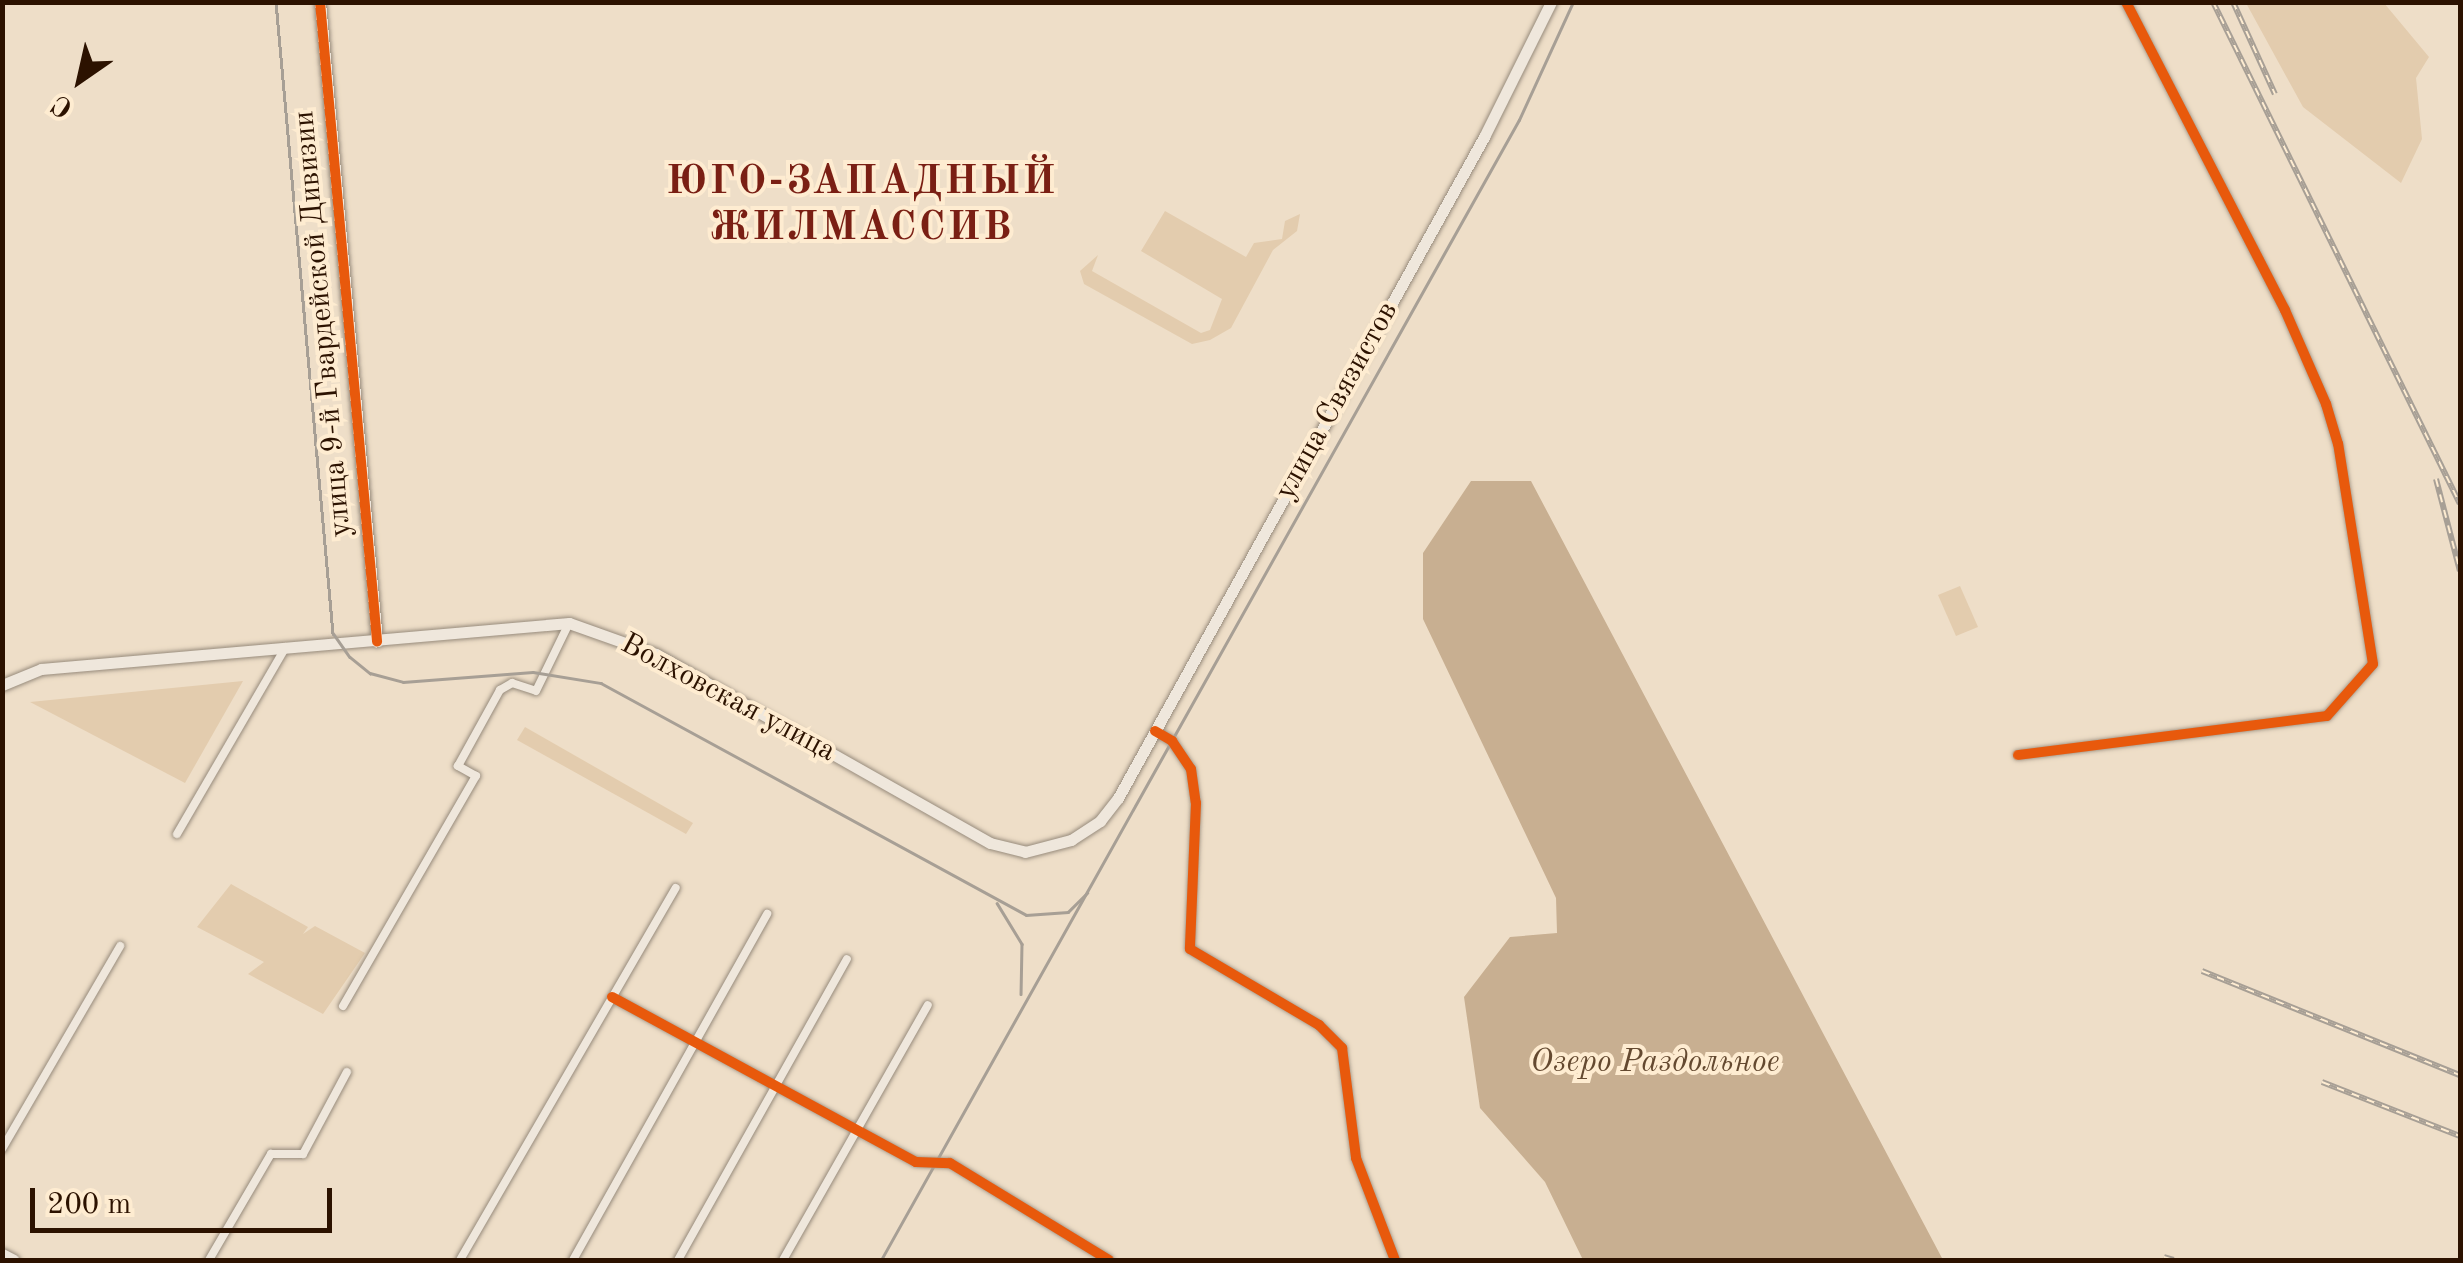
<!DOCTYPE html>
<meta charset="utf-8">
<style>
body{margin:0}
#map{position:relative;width:2463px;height:1263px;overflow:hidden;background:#eedec8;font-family:"Old Standard TT",serif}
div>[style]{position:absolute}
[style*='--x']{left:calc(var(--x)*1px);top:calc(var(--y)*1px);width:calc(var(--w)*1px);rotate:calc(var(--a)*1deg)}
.green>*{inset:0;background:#e3ccae}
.water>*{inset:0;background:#c8af91}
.roads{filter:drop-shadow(0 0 2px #978b7c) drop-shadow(0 0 2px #978b7c)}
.street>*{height:8px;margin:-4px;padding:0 4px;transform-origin:4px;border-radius:4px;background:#efe7dc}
.secondary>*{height:11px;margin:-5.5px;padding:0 5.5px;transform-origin:5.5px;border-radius:5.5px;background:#efe7dc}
.tram>*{height:2.5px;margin:-1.25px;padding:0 1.25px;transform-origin:1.25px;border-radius:1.25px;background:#a79f95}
.rail>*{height:6px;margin-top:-3px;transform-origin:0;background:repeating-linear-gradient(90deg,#feecd1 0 8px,#a79f95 0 16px);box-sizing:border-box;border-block:2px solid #a79f95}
.cycleway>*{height:10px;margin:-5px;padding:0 5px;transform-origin:5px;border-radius:5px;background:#e8590c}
span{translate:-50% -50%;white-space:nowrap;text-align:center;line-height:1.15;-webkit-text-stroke:8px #feecd1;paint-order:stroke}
.street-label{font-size:30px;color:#2c1200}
.water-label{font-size:32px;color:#644930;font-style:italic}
.district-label{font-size:40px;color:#7a1f14;font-weight:700;letter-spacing:2.5px}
.frame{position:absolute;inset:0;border:5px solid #2c1200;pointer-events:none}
.north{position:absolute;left:30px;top:30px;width:100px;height:100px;-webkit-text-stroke:8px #feecd1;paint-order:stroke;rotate:214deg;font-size:28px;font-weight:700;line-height:40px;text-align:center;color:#2c1200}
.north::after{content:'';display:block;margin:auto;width:35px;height:45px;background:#2c1200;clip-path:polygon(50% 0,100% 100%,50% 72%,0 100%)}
.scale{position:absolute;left:30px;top:1188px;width:302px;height:45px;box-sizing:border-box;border:5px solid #2c1200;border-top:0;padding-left:12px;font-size:30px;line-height:35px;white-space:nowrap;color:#2c1200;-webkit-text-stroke:8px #feecd1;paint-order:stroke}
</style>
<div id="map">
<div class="green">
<i style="clip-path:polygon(2246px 3px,2384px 3px,2429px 57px,2416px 78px,2422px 139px,2401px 183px,2303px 107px)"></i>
<i style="clip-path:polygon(1165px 211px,1246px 257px,1254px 243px,1282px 239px,1285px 221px,1300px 214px,1297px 231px,1273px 250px,1231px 328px,1210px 340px,1192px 344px,1084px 284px,1080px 271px,1098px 255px,1092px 271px,1201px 333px,1210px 330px,1222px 299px,1141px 251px)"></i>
<i style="clip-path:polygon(1960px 586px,1978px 627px,1956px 636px,1938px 595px)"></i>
<i style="clip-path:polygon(243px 681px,185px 783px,30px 702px)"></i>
<i style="clip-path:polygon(525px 727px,693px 823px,686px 834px,517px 740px)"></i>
<i style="clip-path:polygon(231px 884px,308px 927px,303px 934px,315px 926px,365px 953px,323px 1014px,248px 974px,264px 962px,197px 927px)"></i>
</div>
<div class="water">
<i style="clip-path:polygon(1471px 481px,1531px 481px,1943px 1260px,1583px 1260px,1545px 1182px,1480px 1108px,1464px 997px,1510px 937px,1557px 933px,1556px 898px,1423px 619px,1423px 553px)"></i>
</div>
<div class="roads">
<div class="street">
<i style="--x:1155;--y:731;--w:20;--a:30"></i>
<i style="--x:1172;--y:741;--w:34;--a:56"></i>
<i style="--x:1191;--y:769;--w:34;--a:82"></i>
<i style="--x:1196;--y:803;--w:146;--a:92.4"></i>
<i style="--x:1190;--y:949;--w:150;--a:30.5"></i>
<i style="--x:1319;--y:1025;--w:33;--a:45"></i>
<i style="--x:1342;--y:1048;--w:111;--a:82.7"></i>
<i style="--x:1356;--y:1158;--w:109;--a:69.1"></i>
<i style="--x:2018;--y:755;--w:311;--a:-7.2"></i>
<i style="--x:2327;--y:716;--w:69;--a:-48.5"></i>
<i style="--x:2373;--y:664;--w:223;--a:-99"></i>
<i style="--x:2338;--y:444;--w:42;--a:-106.7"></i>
<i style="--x:2326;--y:404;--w:103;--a:-113.6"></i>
<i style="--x:2285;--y:310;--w:347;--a:-117.3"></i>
<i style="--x:177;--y:834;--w:216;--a:-59.8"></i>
<i style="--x:612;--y:997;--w:346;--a:28.5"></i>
<i style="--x:916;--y:1162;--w:34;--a:2"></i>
<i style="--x:950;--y:1163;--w:186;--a:31.4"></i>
<i style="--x:343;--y:1006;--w:266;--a:-60"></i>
<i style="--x:476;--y:776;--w:21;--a:-151"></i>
<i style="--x:458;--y:766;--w:87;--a:-61.1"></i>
<i style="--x:500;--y:690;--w:14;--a:-30"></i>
<i style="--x:512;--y:683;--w:25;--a:18"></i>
<i style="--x:536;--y:691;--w:76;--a:-64.1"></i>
<i style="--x:2;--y:1149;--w:235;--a:-59.8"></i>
<i style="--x:209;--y:1260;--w:123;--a:-59.7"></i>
<i style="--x:271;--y:1154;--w:32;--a:0"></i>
<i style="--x:303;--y:1154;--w:93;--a:-61.8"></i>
<i style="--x:460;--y:1260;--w:430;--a:-59.9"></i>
<i style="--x:573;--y:1260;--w:397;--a:-60.7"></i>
<i style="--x:678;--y:1260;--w:345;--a:-60.7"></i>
<i style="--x:783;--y:1260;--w:293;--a:-60.4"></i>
</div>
<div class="secondary">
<i style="--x:320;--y:2;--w:642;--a:84.9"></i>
<i style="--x:2;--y:685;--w:42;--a:-22.3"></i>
<i style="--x:41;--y:669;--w:530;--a:-4.98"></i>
<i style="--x:569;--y:623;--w:92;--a:19.6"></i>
<i style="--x:656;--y:654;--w:384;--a:29.5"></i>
<i style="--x:990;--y:843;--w:36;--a:14"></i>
<i style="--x:1025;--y:852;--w:48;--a:-14.6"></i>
<i style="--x:1071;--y:840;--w:35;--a:-33"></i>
<i style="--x:1100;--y:821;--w:29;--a:-52"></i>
<i style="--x:1118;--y:798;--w:756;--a:-61.03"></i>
<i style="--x:1484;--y:137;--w:151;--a:-63.6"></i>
<i style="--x:2;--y:1254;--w:13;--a:27"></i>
</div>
</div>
<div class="tram">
<i style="--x:276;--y:2;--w:634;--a:84.84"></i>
<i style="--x:333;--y:633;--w:29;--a:55"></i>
<i style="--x:350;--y:657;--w:26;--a:39"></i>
<i style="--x:370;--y:673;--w:34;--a:15"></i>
<i style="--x:403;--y:682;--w:130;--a:-4.4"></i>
<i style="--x:533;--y:672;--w:69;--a:9.2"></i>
<i style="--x:601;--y:683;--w:484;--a:28.6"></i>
<i style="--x:1026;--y:915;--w:42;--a:-4.1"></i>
<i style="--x:1068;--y:912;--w:27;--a:-45"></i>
<i style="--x:997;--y:903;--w:48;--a:58.6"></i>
<i style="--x:1022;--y:944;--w:50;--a:91.1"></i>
<i style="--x:881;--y:1260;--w:1306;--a:-60.77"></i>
<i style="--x:1519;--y:120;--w:130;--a:-65.4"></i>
</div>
<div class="rail">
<i style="--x:2213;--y:2;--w:559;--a:63.8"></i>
<i style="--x:2233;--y:2;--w:101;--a:65.5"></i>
<i style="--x:2436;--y:479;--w:95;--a:75.4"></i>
<i style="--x:2202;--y:971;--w:278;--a:22"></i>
<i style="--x:2322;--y:1082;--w:148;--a:21.4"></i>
<i style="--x:2164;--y:1257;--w:10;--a:17"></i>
</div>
<div class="cycleway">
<i style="--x:320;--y:2;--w:642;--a:84.9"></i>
<i style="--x:1155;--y:731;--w:20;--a:30"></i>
<i style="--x:1172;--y:741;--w:34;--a:56"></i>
<i style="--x:1191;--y:769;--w:34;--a:82"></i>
<i style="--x:1196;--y:803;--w:146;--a:92.4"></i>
<i style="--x:1190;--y:949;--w:150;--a:30.5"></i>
<i style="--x:1319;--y:1025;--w:33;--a:45"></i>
<i style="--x:1342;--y:1048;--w:111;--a:82.7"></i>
<i style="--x:1356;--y:1158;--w:109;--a:69.1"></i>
<i style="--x:2018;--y:755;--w:311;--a:-7.2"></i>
<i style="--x:2327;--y:716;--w:69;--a:-48.5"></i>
<i style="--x:2373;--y:664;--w:223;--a:-99"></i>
<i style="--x:2338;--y:444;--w:42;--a:-106.7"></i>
<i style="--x:2326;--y:404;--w:103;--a:-113.6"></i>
<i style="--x:2285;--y:310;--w:347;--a:-117.3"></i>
<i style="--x:612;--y:997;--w:346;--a:28.5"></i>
<i style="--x:916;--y:1162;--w:34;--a:2"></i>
<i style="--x:950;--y:1163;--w:186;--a:31.4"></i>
</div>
<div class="street-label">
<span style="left:323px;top:324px;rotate:-95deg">улица 9-й Гвардейской Дивизии</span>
<span style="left:1337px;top:401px;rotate:-61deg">улица Связистов</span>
<span style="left:728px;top:698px;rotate:28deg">Волховская улица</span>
</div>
<div class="water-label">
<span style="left:1655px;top:1063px">Озеро Раздольное</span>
</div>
<div class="district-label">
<span style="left:862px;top:206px">ЮГО-ЗАПАДНЫЙ<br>ЖИЛМАССИВ</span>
</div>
<div class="frame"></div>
<div class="north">С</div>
<div class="scale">200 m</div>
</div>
